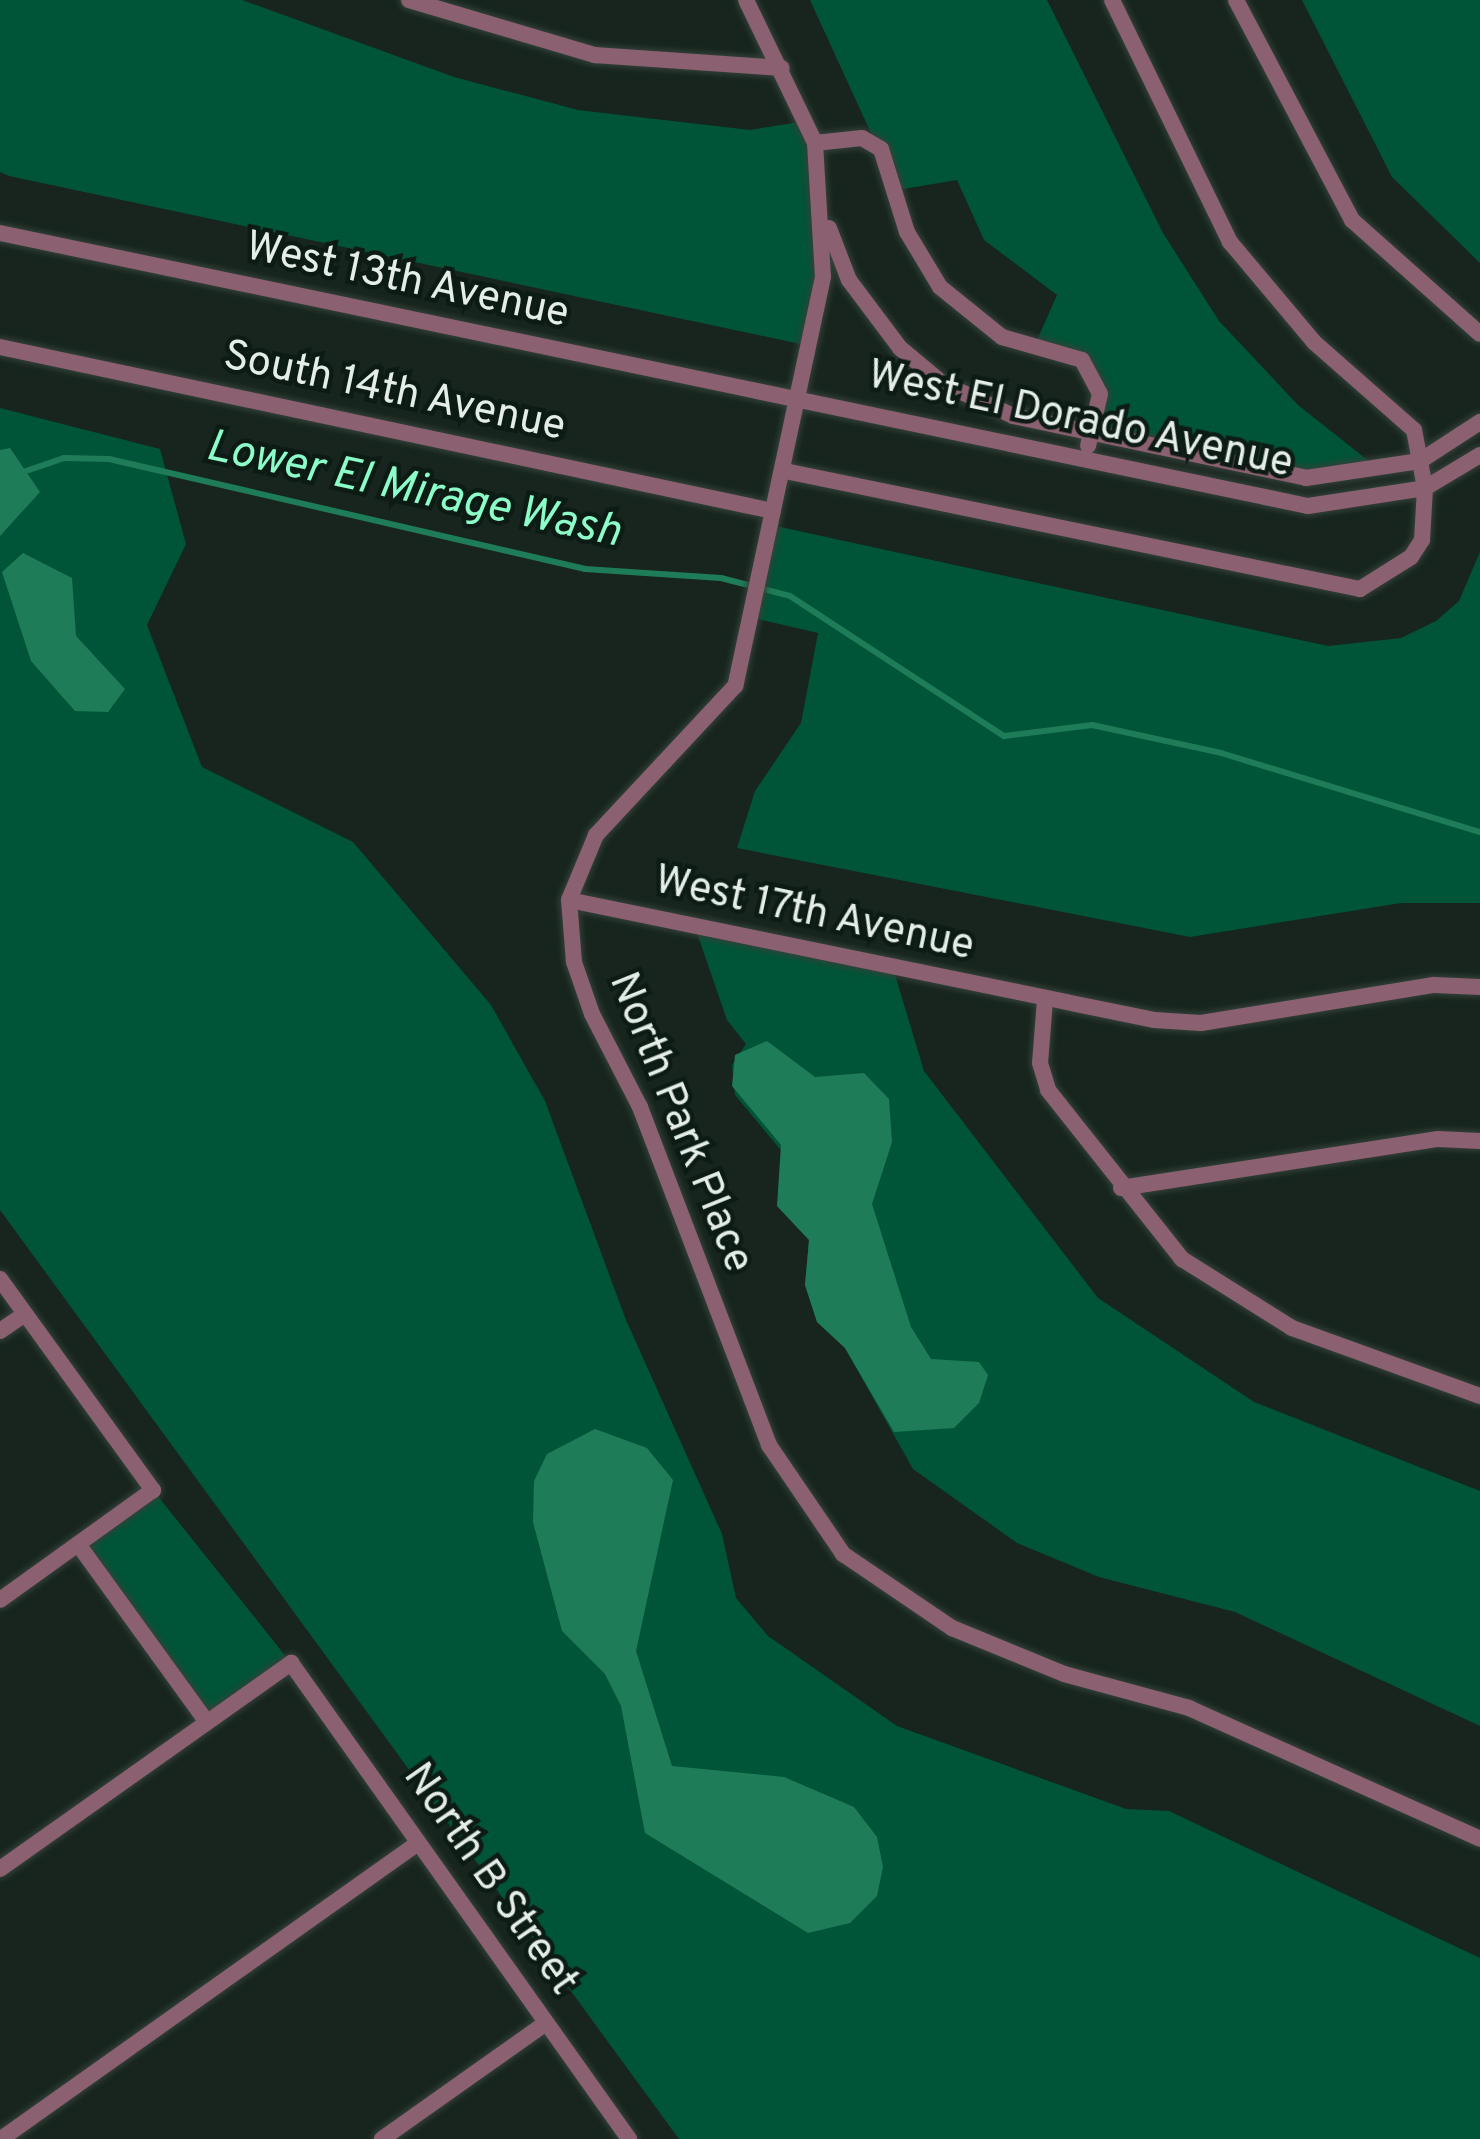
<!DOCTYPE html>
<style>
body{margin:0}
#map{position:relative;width:1480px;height:2139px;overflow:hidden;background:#17251e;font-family:Overpass,sans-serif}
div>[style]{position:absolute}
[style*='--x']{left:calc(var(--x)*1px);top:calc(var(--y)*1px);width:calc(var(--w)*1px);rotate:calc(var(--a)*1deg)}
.green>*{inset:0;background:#005538}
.water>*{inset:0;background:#1f7c58}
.stream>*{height:6px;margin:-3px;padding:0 3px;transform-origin:3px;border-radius:3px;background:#1f7c58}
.roads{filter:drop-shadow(0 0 3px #34413a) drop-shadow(0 0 3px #34413a)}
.street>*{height:16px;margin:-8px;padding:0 8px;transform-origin:8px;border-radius:8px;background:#8b6171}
span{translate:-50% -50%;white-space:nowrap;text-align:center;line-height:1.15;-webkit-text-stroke:9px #0d1b15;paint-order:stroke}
.street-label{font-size:42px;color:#e4ede8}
.water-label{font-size:45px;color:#8cfcc8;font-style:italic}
</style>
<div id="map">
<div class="green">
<i style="clip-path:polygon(0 0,242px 0,454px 77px,578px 110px,750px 130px,805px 121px,824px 216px,810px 346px,9px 176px,0 172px)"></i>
<i style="clip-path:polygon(810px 0,1047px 0,1163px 233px,1219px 321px,1298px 405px,1380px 470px,1306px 478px,1089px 436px,1100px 394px,1091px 370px,1034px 347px,1057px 295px,984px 240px,957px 180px,897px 190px)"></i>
<i style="clip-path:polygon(1302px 0,1480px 0,1480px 263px,1392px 177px)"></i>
<i style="clip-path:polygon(0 408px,160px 449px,186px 544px,147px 625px,202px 767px,353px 842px,491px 1005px,545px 1101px,626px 1320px,722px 1534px,736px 1598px,768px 1636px,897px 1726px,1126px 1809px,1169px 1811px,1480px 1958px,1480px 2139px,679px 2139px,0 1210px)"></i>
<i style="clip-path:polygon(771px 525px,1328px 646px,1401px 638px,1436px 621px,1459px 601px,1480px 552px,1480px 903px,1401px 903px,1190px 937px,737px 848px,755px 791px,801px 723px,818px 633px,754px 618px)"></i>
<i style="clip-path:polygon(695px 927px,893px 968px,924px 1071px,1098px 1298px,1254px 1402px,1480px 1491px,1480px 1726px,1235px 1612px,1099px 1577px,1017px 1543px,913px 1469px,845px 1348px,817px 1322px,805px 1285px,809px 1240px,777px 1206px,785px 1155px,735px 1095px,732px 1065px,746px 1044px,727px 1020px)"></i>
<i style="clip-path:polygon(153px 1490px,291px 1663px,207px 1722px,78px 1544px)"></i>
</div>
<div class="water">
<i style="clip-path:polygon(10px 448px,40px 492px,0 536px,0 450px)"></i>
<i style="clip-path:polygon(23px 553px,72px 578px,76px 636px,125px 689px,108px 712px,75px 711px,31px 661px,2px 572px)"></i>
<i style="clip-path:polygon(767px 1041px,815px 1077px,864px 1073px,889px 1099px,892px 1142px,872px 1204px,911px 1327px,931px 1359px,979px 1362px,988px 1375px,979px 1403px,954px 1428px,894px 1432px,845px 1348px,817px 1322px,805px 1285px,809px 1240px,777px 1206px,781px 1145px,732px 1086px,735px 1055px)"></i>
<i style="clip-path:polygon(595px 1429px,647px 1448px,673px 1480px,636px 1651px,672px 1766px,784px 1777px,854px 1807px,877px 1837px,883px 1867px,877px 1896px,850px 1923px,808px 1933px,645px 1833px,621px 1706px,605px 1674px,562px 1631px,533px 1522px,534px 1481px,547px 1454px)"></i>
</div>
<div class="stream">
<i style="--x:23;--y:472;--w:43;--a:-18.9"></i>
<i style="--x:64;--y:458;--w:45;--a:1.3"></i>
<i style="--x:109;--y:459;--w:489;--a:13"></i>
<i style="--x:585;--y:569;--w:136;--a:3.8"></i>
<i style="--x:721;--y:578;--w:71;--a:14.6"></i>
<i style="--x:790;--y:596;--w:256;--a:33.2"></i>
<i style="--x:1004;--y:736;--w:89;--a:-7.1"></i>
<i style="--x:1092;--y:725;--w:132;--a:12.2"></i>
<i style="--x:1221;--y:753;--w:271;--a:17"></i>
</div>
<div class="roads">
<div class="street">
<i style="--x:409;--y:0;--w:194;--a:16.5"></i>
<i style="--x:595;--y:55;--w:187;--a:4"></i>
<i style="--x:746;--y:0;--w:159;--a:64.2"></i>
<i style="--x:815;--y:143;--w:134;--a:86.6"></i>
<i style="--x:823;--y:277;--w:418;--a:102.1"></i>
<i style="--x:735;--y:686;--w:204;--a:133"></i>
<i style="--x:596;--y:835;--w:70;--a:112.6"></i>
<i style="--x:569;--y:900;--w:62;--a:85.4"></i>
<i style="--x:574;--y:962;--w:55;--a:70.9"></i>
<i style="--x:592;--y:1014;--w:105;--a:62.7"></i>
<i style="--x:640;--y:1107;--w:362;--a:69.1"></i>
<i style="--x:769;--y:1445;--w:132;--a:55.8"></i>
<i style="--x:843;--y:1554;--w:132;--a:34.2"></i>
<i style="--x:952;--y:1628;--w:121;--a:22.3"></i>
<i style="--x:1064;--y:1674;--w:130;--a:15.2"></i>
<i style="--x:1189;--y:1708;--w:319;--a:24.2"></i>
<i style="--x:1236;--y:0;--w:249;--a:62.2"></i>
<i style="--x:1352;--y:220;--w:171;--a:41.7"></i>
<i style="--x:815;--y:143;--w:47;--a:-6.1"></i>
<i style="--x:862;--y:138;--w:22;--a:30"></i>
<i style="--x:881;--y:149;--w:87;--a:72.6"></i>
<i style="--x:907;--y:232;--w:64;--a:59"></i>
<i style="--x:940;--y:287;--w:80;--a:38.9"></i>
<i style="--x:1002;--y:337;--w:83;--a:16"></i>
<i style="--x:1082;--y:360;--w:38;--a:62"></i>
<i style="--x:1100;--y:394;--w:53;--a:103"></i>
<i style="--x:829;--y:228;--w:56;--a:69"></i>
<i style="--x:849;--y:280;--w:85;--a:53.1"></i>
<i style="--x:900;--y:348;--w:55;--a:39.8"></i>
<i style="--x:942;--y:383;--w:78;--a:24.9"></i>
<i style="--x:1013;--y:416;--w:299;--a:11.9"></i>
<i style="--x:1306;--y:478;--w:115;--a:-8.5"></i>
<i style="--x:1420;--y:461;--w:72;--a:-33"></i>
<i style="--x:0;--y:233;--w:1336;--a:11.79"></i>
<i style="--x:1308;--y:506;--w:118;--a:-8.7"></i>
<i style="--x:1425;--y:488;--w:64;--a:-31"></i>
<i style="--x:0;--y:347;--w:790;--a:11.98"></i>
<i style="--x:785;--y:471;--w:587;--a:11.6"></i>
<i style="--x:1360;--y:589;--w:60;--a:-32.1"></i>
<i style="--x:1411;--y:557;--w:20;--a:-57"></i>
<i style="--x:1422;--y:540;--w:52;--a:-86.7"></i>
<i style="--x:1425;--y:488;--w:59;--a:-100.7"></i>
<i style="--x:1414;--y:430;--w:133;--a:-138.7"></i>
<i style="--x:1314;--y:342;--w:131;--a:-130"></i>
<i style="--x:1230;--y:242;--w:269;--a:-116"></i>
<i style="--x:569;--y:900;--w:597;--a:11.59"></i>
<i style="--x:1154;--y:1020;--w:47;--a:3.7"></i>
<i style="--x:1201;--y:1023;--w:236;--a:-9.3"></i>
<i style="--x:1434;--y:985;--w:46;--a:2.5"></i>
<i style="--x:1045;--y:1000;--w:63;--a:94.5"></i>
<i style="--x:1040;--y:1063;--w:28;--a:73"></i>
<i style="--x:1048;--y:1090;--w:216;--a:51.6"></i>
<i style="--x:1182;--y:1259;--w:130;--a:32.1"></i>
<i style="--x:1292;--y:1328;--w:200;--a:19.9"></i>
<i style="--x:1121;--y:1188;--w:321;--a:-8.8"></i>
<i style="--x:1438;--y:1139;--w:42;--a:2.7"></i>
<i style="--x:0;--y:1279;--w:261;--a:54.1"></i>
<i style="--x:153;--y:1490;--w:188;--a:144.3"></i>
<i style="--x:0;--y:1331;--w:30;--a:-34"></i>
<i style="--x:78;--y:1544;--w:220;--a:54.1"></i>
<i style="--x:0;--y:1869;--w:357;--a:-35.3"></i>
<i style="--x:291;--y:1663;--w:584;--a:54.62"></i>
<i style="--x:1;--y:2139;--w:511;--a:-35.37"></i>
<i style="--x:382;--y:2139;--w:201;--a:-35.3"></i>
</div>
</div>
<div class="street-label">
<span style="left:407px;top:282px;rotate:12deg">West 13th Avenue</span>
<span style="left:394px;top:393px;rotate:12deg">South 14th Avenue</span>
<span style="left:1080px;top:421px;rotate:12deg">West El Dorado Avenue</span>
<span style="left:814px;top:915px;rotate:12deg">West 17th Avenue</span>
<span style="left:679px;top:1123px;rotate:68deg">North Park Place</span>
<span style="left:489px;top:1880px;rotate:55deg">North B Street</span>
</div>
<div class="water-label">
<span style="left:413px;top:491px;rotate:12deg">Lower El Mirage Wash</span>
</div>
</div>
